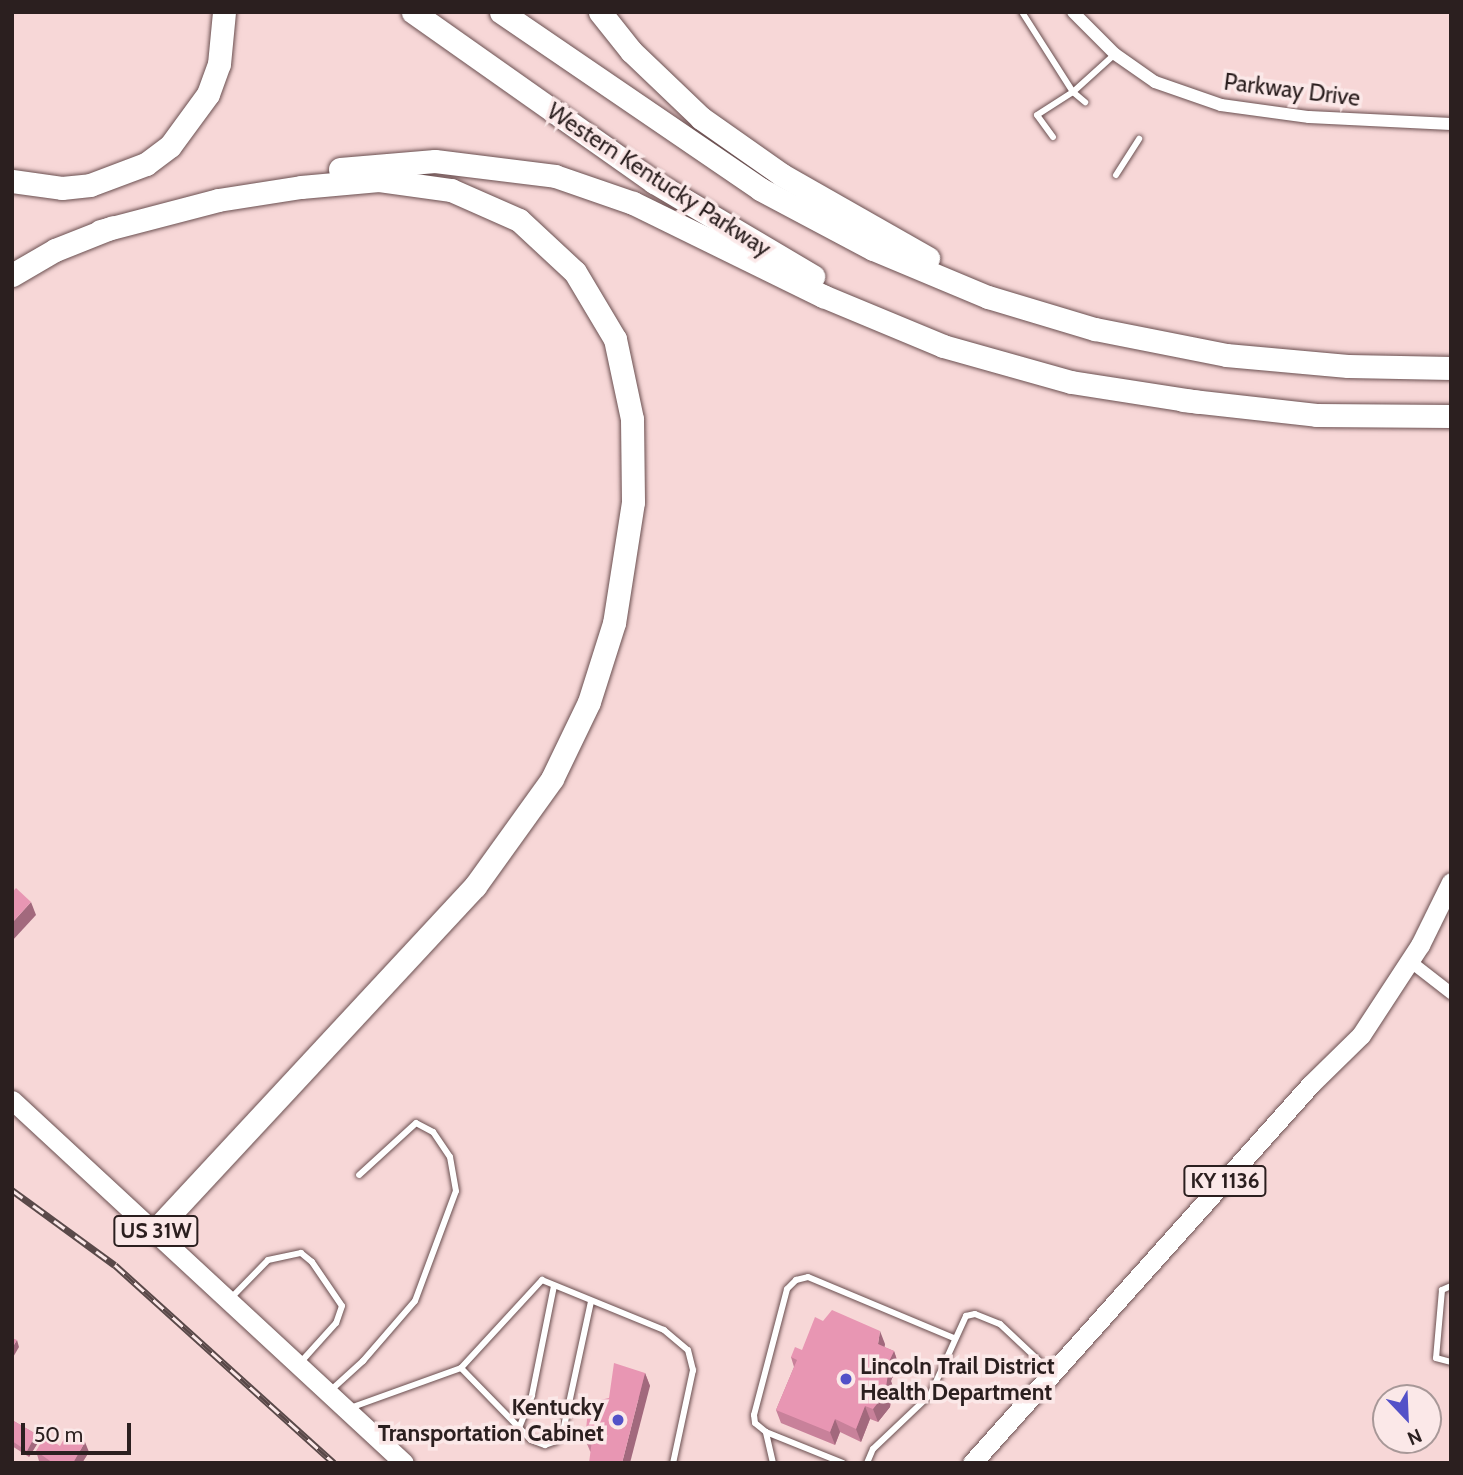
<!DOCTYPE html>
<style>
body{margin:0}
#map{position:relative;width:1463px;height:1475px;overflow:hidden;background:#f7d7d7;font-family:Cabin,sans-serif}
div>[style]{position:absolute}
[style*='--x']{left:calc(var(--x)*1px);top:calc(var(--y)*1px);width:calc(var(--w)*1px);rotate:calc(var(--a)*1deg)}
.roads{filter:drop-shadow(0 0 2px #6a4f50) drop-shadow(0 0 2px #6a4f50)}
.lane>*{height:6px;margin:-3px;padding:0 3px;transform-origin:3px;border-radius:3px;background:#fff}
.street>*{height:12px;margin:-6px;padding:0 6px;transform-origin:6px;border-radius:6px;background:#fff}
.primary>*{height:19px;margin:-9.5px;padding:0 9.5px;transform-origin:9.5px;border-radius:9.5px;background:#fff}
.highway>*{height:23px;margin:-11.5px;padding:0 11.5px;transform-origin:11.5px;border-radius:11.5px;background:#fff}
.rail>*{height:7px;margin-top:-3.5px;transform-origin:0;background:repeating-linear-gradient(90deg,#fbe8e8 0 13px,#5a4949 0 26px);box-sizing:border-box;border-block:2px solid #5a4949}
.wall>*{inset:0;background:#c8819a}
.shaded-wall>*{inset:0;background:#a2697d}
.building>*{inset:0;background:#e896b3}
.dots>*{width:19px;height:19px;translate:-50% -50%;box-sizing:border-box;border:4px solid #fbe8e8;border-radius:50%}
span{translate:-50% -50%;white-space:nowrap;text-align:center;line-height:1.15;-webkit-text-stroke:7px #fbe8e8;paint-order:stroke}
.shield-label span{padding:2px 5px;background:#fbe8e8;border:2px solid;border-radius:5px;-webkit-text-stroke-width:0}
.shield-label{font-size:21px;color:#2b1f1f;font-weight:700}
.street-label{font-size:23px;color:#2b1f1f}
.poi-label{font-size:23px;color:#2b1f1f;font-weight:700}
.left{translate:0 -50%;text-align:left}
.right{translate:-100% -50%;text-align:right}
.frame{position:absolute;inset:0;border:14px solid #2b1f1f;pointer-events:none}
.north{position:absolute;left:1372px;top:1384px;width:70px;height:70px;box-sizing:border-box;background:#fbe8e8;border:2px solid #a89898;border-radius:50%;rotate:157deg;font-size:19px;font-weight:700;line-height:28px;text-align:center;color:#2b1f1f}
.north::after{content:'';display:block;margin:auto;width:24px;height:32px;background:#5351c8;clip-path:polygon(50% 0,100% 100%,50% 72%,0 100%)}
.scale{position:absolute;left:21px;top:1423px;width:110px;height:32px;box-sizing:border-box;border:4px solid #2b1f1f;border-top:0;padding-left:9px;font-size:21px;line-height:24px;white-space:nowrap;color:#2b1f1f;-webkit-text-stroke:5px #fbe8e8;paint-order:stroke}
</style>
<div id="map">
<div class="roads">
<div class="lane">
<i style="--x:1022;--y:12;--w:95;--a:57.5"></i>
<i style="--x:1073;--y:92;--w:57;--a:-42.1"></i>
<i style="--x:1053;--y:137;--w:27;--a:-126"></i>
<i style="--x:1037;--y:115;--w:43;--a:-32.6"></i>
<i style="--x:1073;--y:92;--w:16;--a:40"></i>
<i style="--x:1116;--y:175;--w:43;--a:-57.4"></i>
<i style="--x:1451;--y:1286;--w:10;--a:156"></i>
<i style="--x:1442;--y:1290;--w:68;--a:95"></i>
<i style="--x:1436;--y:1358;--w:16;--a:15"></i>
<i style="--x:230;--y:1299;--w:54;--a:-45.7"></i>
<i style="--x:268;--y:1260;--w:34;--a:-12"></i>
<i style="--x:301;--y:1253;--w:14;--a:39"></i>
<i style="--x:312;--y:1262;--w:53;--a:55.7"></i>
<i style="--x:342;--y:1306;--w:18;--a:109"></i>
<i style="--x:336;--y:1323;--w:54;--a:132"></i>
<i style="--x:461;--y:1368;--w:100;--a:45.8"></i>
<i style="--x:531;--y:1440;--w:15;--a:20"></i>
<i style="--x:545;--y:1445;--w:12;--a:-20"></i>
<i style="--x:556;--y:1441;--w:12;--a:-55"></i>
<i style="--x:563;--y:1431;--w:133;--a:-77.8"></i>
<i style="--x:330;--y:1391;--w:45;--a:-42.3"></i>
<i style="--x:363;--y:1361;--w:79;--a:-49.1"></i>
<i style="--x:415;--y:1301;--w:117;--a:-69.6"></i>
<i style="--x:456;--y:1191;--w:35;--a:-100"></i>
<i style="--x:450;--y:1157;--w:30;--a:-124"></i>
<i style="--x:433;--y:1132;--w:19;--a:-152"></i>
<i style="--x:416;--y:1123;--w:77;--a:137.6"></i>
<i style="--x:350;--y:1408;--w:118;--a:-19.8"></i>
<i style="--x:461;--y:1368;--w:120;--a:-47.4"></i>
<i style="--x:542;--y:1280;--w:132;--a:22.3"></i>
<i style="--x:664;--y:1330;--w:31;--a:40"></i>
<i style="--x:688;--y:1350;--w:21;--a:76"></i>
<i style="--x:693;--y:1370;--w:95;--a:102.1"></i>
<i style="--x:519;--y:1428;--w:35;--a:-68"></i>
<i style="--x:532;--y:1395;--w:111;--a:-78.6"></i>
<i style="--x:766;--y:1432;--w:83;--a:21.9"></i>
<i style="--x:773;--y:1463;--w:32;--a:-103"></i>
<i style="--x:766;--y:1432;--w:14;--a:-141"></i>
<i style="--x:755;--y:1423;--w:8;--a:-97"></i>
<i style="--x:754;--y:1415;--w:130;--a:-75.3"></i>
<i style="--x:787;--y:1289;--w:13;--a:-45"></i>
<i style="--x:796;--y:1280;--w:12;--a:-14"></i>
<i style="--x:808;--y:1277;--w:158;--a:22.7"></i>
<i style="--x:867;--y:1463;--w:15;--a:-67"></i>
<i style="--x:873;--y:1449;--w:79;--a:-43.5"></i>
<i style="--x:930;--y:1395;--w:87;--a:-65.5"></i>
<i style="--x:966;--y:1316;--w:9;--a:-13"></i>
<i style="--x:975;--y:1314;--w:27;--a:22"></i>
<i style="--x:1000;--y:1324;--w:67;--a:43.2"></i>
</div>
<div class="street">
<i style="--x:1073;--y:12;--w:59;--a:45"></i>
<i style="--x:1115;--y:54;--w:49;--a:35"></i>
<i style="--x:1155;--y:82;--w:70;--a:19.2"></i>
<i style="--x:1221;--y:105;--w:89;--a:7.8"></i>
<i style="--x:1309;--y:117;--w:142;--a:2.8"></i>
<i style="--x:1411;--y:962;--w:51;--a:37.8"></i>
</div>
<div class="primary">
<i style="--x:12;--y:1100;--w:534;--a:42.8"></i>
<i style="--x:972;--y:1463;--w:508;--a:-48.19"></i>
<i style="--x:1311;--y:1084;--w:70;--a:-44.4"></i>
<i style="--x:1361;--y:1035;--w:108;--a:-56.8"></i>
<i style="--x:1420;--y:945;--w:70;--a:-63.8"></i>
</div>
<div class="highway">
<i style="--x:413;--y:12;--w:295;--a:35.2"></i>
<i style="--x:654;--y:182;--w:185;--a:30.6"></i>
<i style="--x:501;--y:12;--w:314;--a:34.3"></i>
<i style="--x:760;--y:189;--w:128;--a:28"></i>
<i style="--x:873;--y:249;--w:125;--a:22.7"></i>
<i style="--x:988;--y:297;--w:112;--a:16.7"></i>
<i style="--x:1095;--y:329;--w:134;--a:11.2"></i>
<i style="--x:1226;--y:355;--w:122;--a:5.2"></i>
<i style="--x:1348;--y:366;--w:103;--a:1.1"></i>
<i style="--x:600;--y:12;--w:50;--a:51.5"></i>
<i style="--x:631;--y:51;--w:97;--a:43.7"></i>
<i style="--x:701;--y:118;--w:99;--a:35.1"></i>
<i style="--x:782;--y:175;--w:168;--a:29.6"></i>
<i style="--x:340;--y:169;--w:95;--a:-4.8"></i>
<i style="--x:435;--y:161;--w:121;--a:7.1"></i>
<i style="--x:555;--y:176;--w:83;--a:19.1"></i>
<i style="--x:633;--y:203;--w:212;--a:26.1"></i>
<i style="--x:823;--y:296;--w:130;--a:22.6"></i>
<i style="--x:943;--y:346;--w:133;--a:15.7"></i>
<i style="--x:1071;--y:382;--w:129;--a:8.9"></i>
<i style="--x:12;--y:181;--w:50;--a:8"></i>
<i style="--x:62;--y:188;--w:28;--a:-6"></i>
<i style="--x:90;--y:185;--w:60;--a:-20.6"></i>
<i style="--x:146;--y:164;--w:30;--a:-37"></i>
<i style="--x:170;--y:146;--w:64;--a:-53.8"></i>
<i style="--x:208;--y:94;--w:32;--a:-70"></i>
<i style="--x:219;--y:64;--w:52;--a:-84.5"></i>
<i style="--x:100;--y:231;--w:122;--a:-14.7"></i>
<i style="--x:218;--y:200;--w:84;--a:-8.9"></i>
<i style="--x:301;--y:187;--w:78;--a:-5.1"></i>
<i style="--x:379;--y:180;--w:73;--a:7.9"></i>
<i style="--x:451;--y:190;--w:74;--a:23.8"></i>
<i style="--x:519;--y:220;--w:76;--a:42.9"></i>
<i style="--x:575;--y:272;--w:78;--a:59.2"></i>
<i style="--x:615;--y:339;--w:82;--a:78"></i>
<i style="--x:632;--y:419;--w:83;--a:89.3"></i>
<i style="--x:633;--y:502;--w:122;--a:98.9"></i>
<i style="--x:614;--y:623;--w:83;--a:107.6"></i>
<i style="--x:589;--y:702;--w:85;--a:115.7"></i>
<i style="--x:552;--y:779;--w:132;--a:125.7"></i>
<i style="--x:475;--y:886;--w:470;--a:132.9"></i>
<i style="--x:12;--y:275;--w:50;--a:-30.2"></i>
<i style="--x:55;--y:250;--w:62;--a:-21.6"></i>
<i style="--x:1183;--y:400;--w:134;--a:6.4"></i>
<i style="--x:1316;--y:415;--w:135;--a:0.4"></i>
</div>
</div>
<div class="rail">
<i style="--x:12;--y:1190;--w:127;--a:36.1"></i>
<i style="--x:115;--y:1265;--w:295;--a:42.1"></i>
</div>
<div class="wall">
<i style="clip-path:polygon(885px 1344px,884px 1347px,894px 1351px,898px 1363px,891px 1381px,893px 1387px,890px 1407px,878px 1422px,870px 1419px,861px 1442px,840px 1432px,835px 1445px,781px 1423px,776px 1410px,794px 1367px,791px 1357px)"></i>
<i style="clip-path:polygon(645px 1373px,650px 1386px,591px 1452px,590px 1451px,585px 1439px,609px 1398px)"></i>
<i style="clip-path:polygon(12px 1420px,36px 1434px,39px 1441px,29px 1457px,12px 1446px)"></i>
<i style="clip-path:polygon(60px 1446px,89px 1452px,82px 1463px,42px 1463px,39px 1461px,36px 1451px)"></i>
</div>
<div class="shaded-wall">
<i style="clip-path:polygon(31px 902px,36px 915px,12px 941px,12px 923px)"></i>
<i style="clip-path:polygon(880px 1331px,885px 1344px,883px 1357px,878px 1344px)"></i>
<i style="clip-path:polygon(17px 1340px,19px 1347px,12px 1359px,12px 1348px)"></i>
<i style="clip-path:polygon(894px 1351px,898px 1363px,891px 1381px,893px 1387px,890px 1407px,878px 1422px,873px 1409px,884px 1372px)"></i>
<i style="clip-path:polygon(645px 1373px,650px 1386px,630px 1463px,622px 1463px)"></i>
<i style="clip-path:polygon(865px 1406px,870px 1419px,861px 1442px,856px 1429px)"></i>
<i style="clip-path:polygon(835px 1419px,840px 1432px,835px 1445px,830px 1432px)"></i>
<i style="clip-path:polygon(36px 1434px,39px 1441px,29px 1457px,27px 1451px)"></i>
<i style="clip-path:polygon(85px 1442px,89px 1452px,82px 1463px,73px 1463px)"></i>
</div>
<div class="building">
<i style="clip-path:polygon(16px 888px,31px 902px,12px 923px,12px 893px)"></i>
<i style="clip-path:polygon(832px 1310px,880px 1331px,878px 1344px,894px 1351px,884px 1372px,888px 1374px,885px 1394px,873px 1409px,865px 1406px,856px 1429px,835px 1419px,830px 1432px,776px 1410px,797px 1360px,791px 1357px,795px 1347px,802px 1350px,815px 1317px,823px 1321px)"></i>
<i style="clip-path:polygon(12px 1338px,17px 1340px,12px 1348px)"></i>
<i style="clip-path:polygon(614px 1363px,645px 1373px,622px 1463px,589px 1463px,592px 1440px,585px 1439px,588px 1410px,596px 1401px,609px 1398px)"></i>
<i style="clip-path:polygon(12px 1420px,36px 1434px,27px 1451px,12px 1441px)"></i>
<i style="clip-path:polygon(68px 1432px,85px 1442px,73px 1463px,53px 1463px,36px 1451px,45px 1436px,60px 1446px)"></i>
</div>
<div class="dots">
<i style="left:846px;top:1379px;background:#5351c8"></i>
<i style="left:618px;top:1420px;background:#5351c8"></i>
</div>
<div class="shield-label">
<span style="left:1225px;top:1181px">KY 1136</span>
<span style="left:156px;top:1231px">US 31W</span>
</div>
<div class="street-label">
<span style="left:1292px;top:90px;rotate:7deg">Parkway Drive</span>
<span style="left:659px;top:180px;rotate:33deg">Western Kentucky Parkway</span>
</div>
<div class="poi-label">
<span class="left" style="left:860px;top:1379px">Lincoln Trail District<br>Health Department</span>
<span class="right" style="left:604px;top:1420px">Kentucky<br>Transportation Cabinet</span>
</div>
<div class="frame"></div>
<div class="north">N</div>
<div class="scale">50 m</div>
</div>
